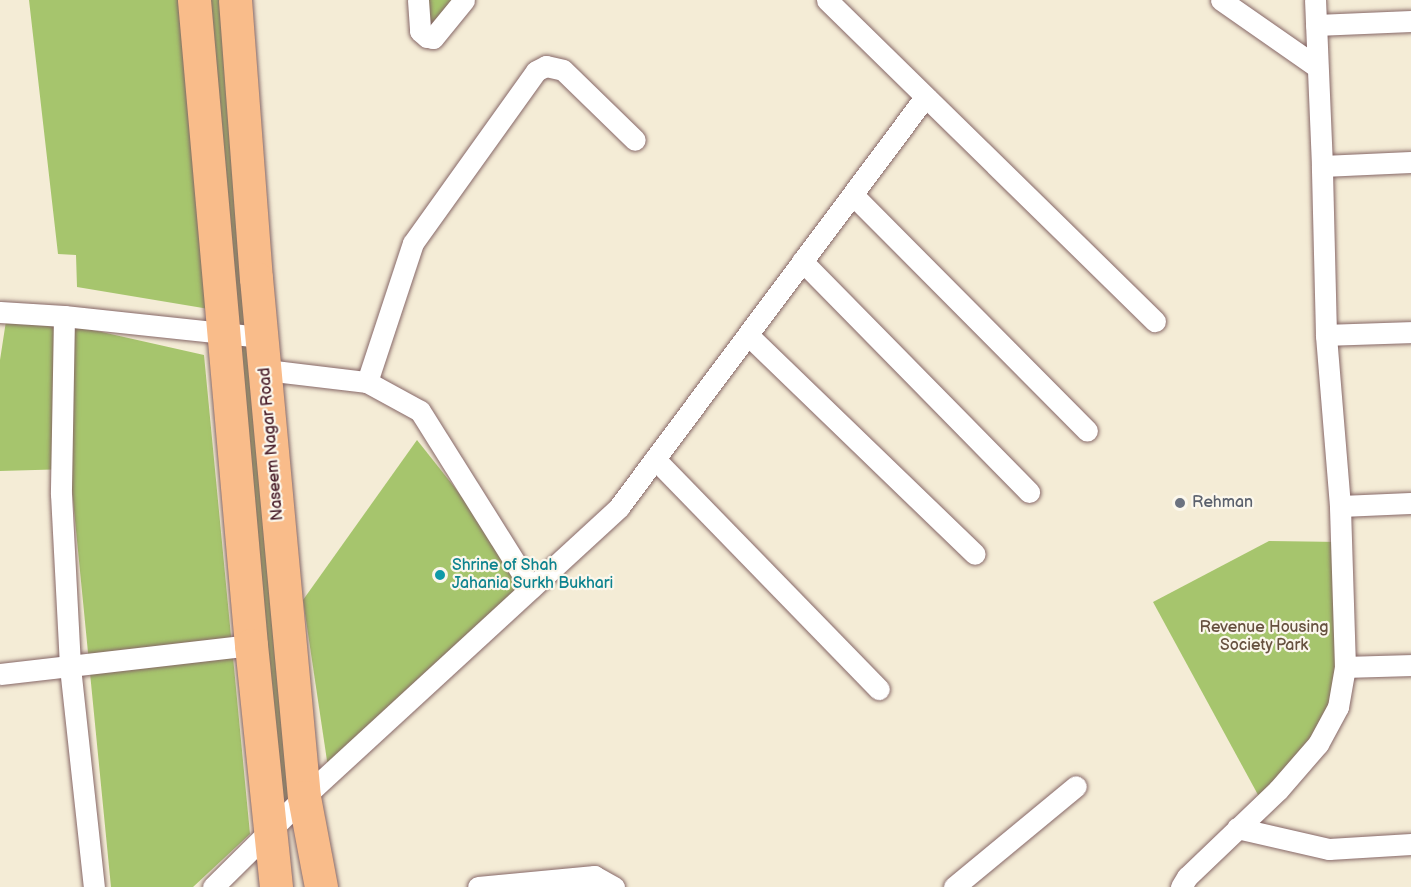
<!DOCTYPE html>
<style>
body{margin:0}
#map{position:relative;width:1411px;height:887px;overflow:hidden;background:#f4ecd6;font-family:"Balsamiq Sans",sans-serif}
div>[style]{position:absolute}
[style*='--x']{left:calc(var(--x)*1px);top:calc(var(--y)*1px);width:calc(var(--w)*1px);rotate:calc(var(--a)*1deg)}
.green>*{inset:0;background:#a6c56d}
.roads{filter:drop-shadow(0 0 2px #866767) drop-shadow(0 0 2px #866767)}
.minor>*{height:21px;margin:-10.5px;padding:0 10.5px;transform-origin:10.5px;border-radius:10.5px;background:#fff}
.primary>*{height:33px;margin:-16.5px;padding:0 16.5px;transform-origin:16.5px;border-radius:16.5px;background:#f9bc8a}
.dots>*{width:16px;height:16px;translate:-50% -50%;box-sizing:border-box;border:3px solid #fbf7ec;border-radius:50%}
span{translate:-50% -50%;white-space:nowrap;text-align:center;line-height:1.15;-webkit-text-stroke:4.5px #fbf7ec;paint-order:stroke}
.street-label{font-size:16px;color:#4a1f2b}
.worship-label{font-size:16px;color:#5b616d}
.left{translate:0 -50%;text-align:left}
.culture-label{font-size:16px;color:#0d838f}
.park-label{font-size:16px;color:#66513f}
</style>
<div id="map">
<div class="green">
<i style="clip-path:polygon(29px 0,238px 0,304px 797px,270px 830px,221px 311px,77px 287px,76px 255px,58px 254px)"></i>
<i style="clip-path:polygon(417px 0,464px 0,433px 38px)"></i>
<i style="clip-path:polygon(6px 321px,75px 326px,204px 355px,250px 834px,193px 887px,111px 887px,70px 469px,0 471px,0 360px)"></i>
<i style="clip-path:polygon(417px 440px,533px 586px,329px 774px,303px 600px)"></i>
<i style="clip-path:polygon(1269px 541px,1341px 542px,1338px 707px,1263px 804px,1153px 602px)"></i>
</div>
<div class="roads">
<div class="minor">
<i style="--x:418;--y:0;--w:31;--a:86"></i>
<i style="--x:420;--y:31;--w:9;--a:41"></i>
<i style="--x:427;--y:37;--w:6;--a:9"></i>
<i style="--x:433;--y:38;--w:49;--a:-50.8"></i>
<i style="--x:827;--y:0;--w:459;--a:44.4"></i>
<i style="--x:1221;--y:0;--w:117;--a:34.9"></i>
<i style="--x:1316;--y:25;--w:95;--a:-2.4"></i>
<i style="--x:1322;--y:166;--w:89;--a:-2.6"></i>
<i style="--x:853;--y:195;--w:332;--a:45.2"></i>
<i style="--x:802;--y:261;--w:324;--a:45.5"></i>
<i style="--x:0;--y:312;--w:64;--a:3.6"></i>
<i style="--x:64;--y:316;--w:199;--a:6.1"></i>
<i style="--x:64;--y:316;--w:178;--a:91"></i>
<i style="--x:61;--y:494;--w:173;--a:87"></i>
<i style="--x:70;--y:667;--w:221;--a:83.8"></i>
<i style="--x:748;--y:335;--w:315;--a:44"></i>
<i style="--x:1326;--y:335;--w:85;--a:-2"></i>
<i style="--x:266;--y:370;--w:102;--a:6.8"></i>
<i style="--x:367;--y:382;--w:60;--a:28.7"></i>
<i style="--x:420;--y:411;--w:209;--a:57.9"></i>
<i style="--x:367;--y:382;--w:146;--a:-71.7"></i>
<i style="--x:413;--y:243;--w:211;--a:-54.4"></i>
<i style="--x:536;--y:71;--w:11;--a:-27"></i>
<i style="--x:546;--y:66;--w:17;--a:13"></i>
<i style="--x:563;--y:70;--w:100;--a:44.2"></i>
<i style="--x:655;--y:459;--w:321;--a:45.8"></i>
<i style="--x:1340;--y:506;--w:71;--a:-2.4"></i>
<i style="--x:1345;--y:667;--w:66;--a:-1.7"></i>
<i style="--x:0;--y:674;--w:253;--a:-6.6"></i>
<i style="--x:1237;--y:828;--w:94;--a:12.9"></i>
<i style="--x:1329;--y:849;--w:82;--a:-3.5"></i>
<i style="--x:213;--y:887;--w:128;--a:-44.7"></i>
<i style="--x:304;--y:797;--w:428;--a:-42.6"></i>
<i style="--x:619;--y:507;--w:512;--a:-53.26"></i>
<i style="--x:478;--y:887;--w:117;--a:-5.4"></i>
<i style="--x:594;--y:876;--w:23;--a:29"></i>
<i style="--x:954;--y:887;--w:158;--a:-39.6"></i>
<i style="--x:1181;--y:887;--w:12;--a:-59"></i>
<i style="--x:1187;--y:877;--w:126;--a:-43.7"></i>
<i style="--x:1278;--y:790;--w:61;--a:-49"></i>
<i style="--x:1318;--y:744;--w:42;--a:-61.6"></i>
<i style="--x:1338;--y:707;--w:41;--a:-80.1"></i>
<i style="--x:1345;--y:667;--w:161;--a:-91.8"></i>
<i style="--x:1340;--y:506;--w:172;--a:-94.7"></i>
<i style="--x:1326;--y:335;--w:169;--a:-91.4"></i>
<i style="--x:1322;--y:166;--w:166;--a:-92.4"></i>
</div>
<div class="primary">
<i style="--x:194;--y:0;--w:648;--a:84.95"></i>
<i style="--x:251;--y:645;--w:243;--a:84.1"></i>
<i style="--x:235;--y:0;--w:279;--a:85.7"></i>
<i style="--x:256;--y:278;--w:521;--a:84.72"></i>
<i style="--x:304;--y:797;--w:92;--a:79.3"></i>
</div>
</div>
<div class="dots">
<i style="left:1180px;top:503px;background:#6b7280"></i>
<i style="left:440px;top:575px;background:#0f9aa8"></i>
</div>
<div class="street-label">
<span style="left:272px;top:444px;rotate:-95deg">Naseem Nagar Road</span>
</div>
<div class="worship-label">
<span class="left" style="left:1192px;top:503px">Rehman</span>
</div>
<div class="culture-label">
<span class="left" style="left:452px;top:575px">Shrine of Shah<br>Jahania Surkh Bukhari</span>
</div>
<div class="park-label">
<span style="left:1264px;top:637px">Revenue Housing<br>Society Park</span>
</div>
</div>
